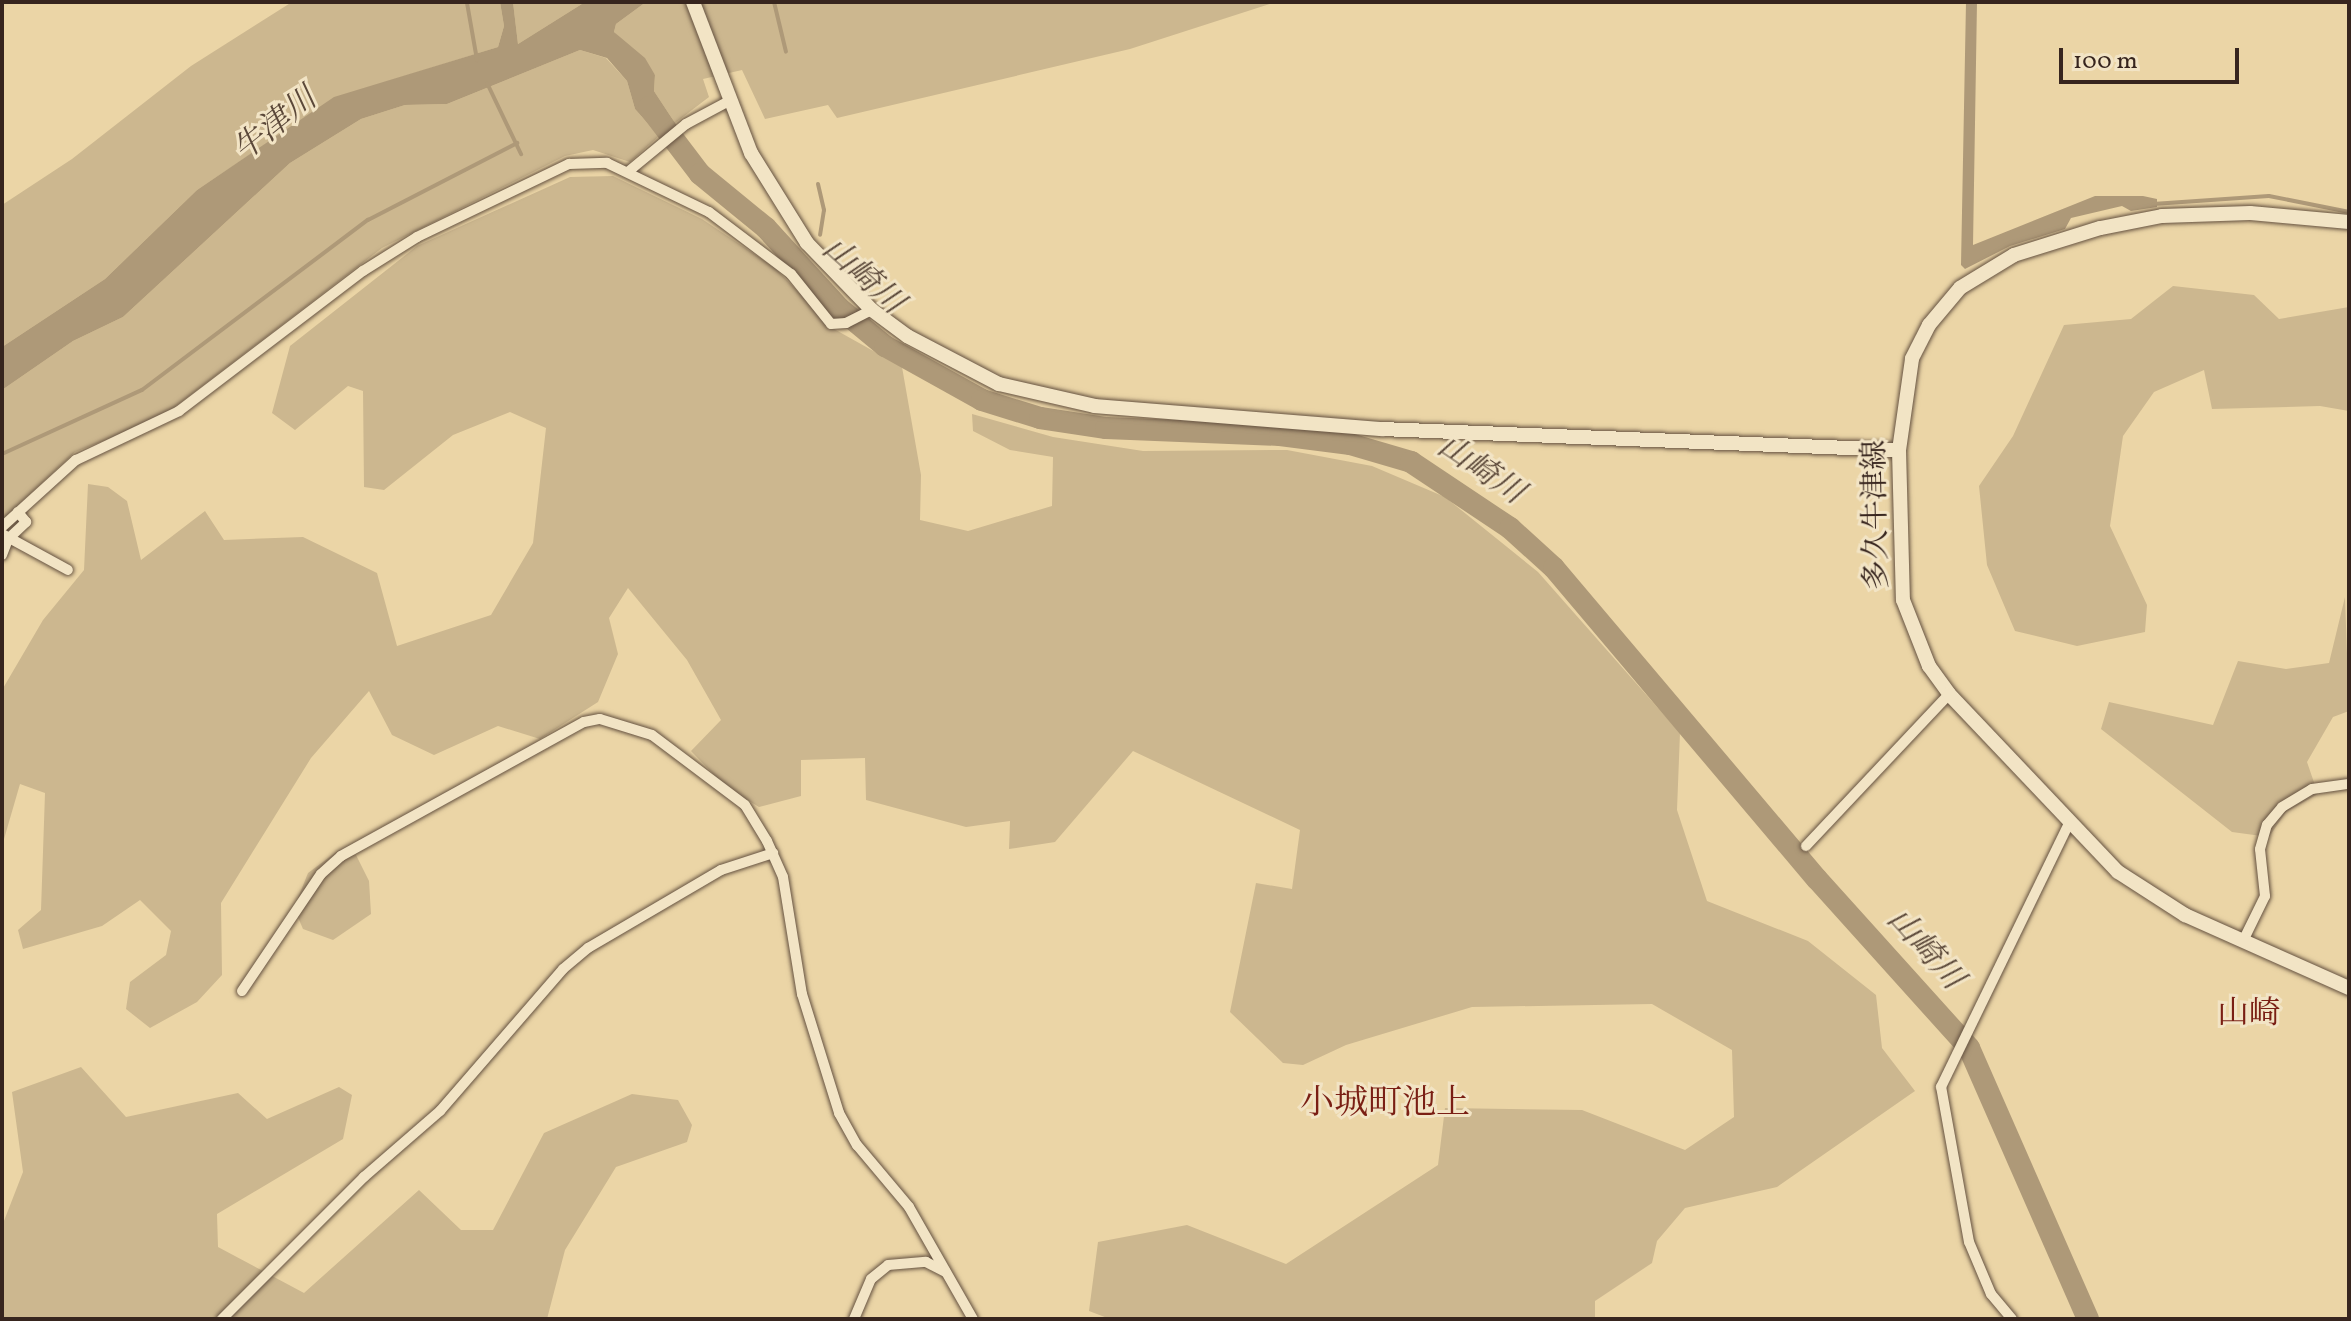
<!DOCTYPE html>
<meta charset="utf-8">
<style>
body{margin:0}
#map{position:relative;width:2351px;height:1321px;overflow:hidden;background:#ebd5a6;font-family:Vollkorn,"Noto Serif JP",serif}
div>[style]{position:absolute}
[style*='--x']{left:calc(var(--x)*1px);top:calc(var(--y)*1px);width:calc(var(--w)*1px);rotate:calc(var(--a)*1deg)}
.green>*{inset:0;background:#ccb78f}
.water>*{inset:0;background:#ae9978}
.stream>*{height:4px;margin:-2px;padding:0 2px;transform-origin:2px;border-radius:2px;background:#ae9978}
.river>*{height:22px;margin:-11px;padding:0 11px;transform-origin:11px;border-radius:11px;background:#ae9978}
.roads{filter:drop-shadow(0 0 2px #645140) drop-shadow(0 0 2px #645140)}
.street>*{height:10px;margin:-5px;padding:0 5px;transform-origin:5px;border-radius:5px;background:#f2e4c5}
.secondary>*{height:14px;margin:-7px;padding:0 7px;transform-origin:7px;border-radius:7px;background:#f2e4c5}
span{translate:-50% -50%;white-space:nowrap;text-align:center;line-height:1.15;-webkit-text-stroke:6px #f2e4c5;paint-order:stroke}
.street-label{font-size:30px;color:#37251e}
.water-label{font-size:32px;color:#5b4839;font-style:italic}
.neighbourhood-label{font-size:32px;color:#7a1f14}
.quarter-label{font-size:34px;color:#7a1f14}
.frame{position:absolute;inset:0;border:4px solid #37251e;pointer-events:none}
.scale{position:absolute;left:2059px;top:48px;width:180px;height:36px;box-sizing:border-box;border:4px solid #37251e;border-top:0;padding-left:10px;font-size:24px;line-height:28px;white-space:nowrap;color:#37251e;-webkit-text-stroke:6px #f2e4c5;paint-order:stroke}
</style>
<div id="map">
<div class="green">
<i style="clip-path:polygon(292px 2px,500px 2px,504px 26px,498px 47px,334px 98px,197px 190px,105px 279px,2px 347px,2px 205px,72px 159px,191px 66px)"></i>
<i style="clip-path:polygon(513px 2px,585px 2px,518px 44px)"></i>
<i style="clip-path:polygon(646px 2px,1276px 2px,1130px 49px,837px 118px,828px 105px,765px 119px,742px 70px,703px 79px,709px 97px,675px 123px,654px 91px,655px 75px,614px 32px,616px 24px)"></i>
<i style="clip-path:polygon(580px 50px,606px 58px,627px 81px,635px 109px,659px 136px,630px 162px,593px 150px,565px 156px,382px 248px,159px 419px,75px 452px,2px 520px,2px 390px,73px 341px,123px 317px,290px 163px,361px 119px,405px 105px,447px 104px)"></i>
<i style="clip-path:polygon(613px 176px,702px 219px,775px 268px,834px 329px,902px 367px,921px 475px,920px 520px,968px 531px,1052px 506px,1053px 457px,1010px 450px,973px 431px,972px 414px,1053px 437px,1143px 451px,1287px 450px,1372px 466px,1445px 497px,1538px 572px,1680px 733px,1677px 810px,1707px 901px,1808px 941px,1876px 995px,1882px 1048px,1915px 1091px,1777px 1187px,1685px 1208px,1657px 1241px,1652px 1263px,1595px 1301px,1595px 1319px,1110px 1319px,1089px 1311px,1098px 1242px,1187px 1225px,1286px 1264px,1438px 1165px,1445px 1108px,1582px 1110px,1685px 1150px,1734px 1117px,1732px 1050px,1652px 1004px,1472px 1007px,1346px 1045px,1303px 1065px,1283px 1063px,1230px 1012px,1256px 883px,1292px 889px,1300px 830px,1133px 751px,1055px 842px,1009px 849px,1010px 821px,966px 827px,866px 800px,865px 758px,801px 760px,801px 796px,759px 807px,726px 787px,691px 751px,721px 720px,687px 660px,628px 588px,609px 618px,618px 654px,598px 702px,540px 739px,498px 726px,434px 755px,392px 735px,369px 691px,311px 758px,221px 903px,222px 975px,197px 1002px,150px 1028px,126px 1009px,130px 982px,166px 955px,171px 931px,140px 900px,102px 926px,23px 949px,18px 930px,41px 910px,45px 793px,20px 784px,2px 846px,2px 690px,43px 620px,84px 570px,88px 484px,108px 487px,127px 501px,141px 560px,205px 511px,224px 540px,303px 537px,377px 573px,397px 646px,491px 615px,533px 543px,546px 428px,510px 412px,453px 435px,384px 490px,364px 487px,363px 391px,348px 386px,295px 430px,272px 413px,290px 346px,417px 246px,570px 177px)"></i>
<i style="clip-path:polygon(2173px 286px,2254px 295px,2279px 319px,2349px 307px,2349px 411px,2320px 406px,2212px 409px,2204px 370px,2154px 392px,2123px 436px,2110px 526px,2147px 605px,2145px 632px,2077px 646px,2015px 631px,1987px 565px,1979px 486px,2013px 436px,2064px 325px,2131px 319px)"></i>
<i style="clip-path:polygon(2345px 597px,2349px 711px,2333px 717px,2307px 762px,2318px 794px,2286px 812px,2269px 837px,2232px 832px,2101px 729px,2109px 702px,2213px 725px,2238px 661px,2286px 669px,2329px 663px)"></i>
<i style="clip-path:polygon(339px 850px,356px 855px,369px 881px,371px 914px,333px 940px,303px 929px,294px 908px,308px 873px)"></i>
<i style="clip-path:polygon(81px 1067px,126px 1117px,238px 1093px,267px 1119px,339px 1087px,352px 1095px,343px 1139px,217px 1214px,218px 1247px,304px 1293px,419px 1190px,461px 1230px,493px 1230px,544px 1133px,632px 1094px,678px 1100px,692px 1125px,687px 1142px,616px 1167px,565px 1250px,547px 1319px,2px 1319px,2px 1226px,23px 1172px,12px 1092px)"></i>
</div>
<div class="water">
<i style="clip-path:polygon(500px 2px,513px 2px,518px 44px,585px 2px,646px 2px,616px 24px,614px 32px,645px 58px,655px 75px,654px 91px,675px 123px,659px 136px,635px 109px,627px 81px,607px 58px,580px 50px,447px 104px,405px 105px,361px 119px,290px 163px,123px 317px,73px 341px,2px 390px,2px 347px,105px 279px,197px 190px,334px 97px,498px 47px,504px 26px)"></i>
<i style="clip-path:polygon(1966px 2px,1977px 2px,1973px 245px,2095px 196px,2143px 196px,2157px 199px,2157px 207px,2131px 211px,2122px 206px,2071px 218px,2065px 229px,2010px 246px,1965px 269px,1961px 265px)"></i>
</div>
<div class="stream">
<i style="--x:774;--y:2;--w:51;--a:76.5"></i>
<i style="--x:467;--y:3;--w:58;--a:80"></i>
<i style="--x:487;--y:83;--w:79;--a:64.4"></i>
<i style="--x:818;--y:184;--w:27;--a:77"></i>
<i style="--x:824;--y:210;--w:25;--a:99"></i>
<i style="--x:2153;--y:204;--w:116;--a:-3.9"></i>
<i style="--x:2269;--y:196;--w:82;--a:11.3"></i>
<i style="--x:2;--y:454;--w:154;--a:-24.6"></i>
<i style="--x:142;--y:390;--w:283;--a:-37"></i>
<i style="--x:368;--y:220;--w:168;--a:-27.3"></i>
</div>
<div class="river">
<i style="--x:649;--y:107;--w:84;--a:52.7"></i>
<i style="--x:700;--y:174;--w:85;--a:39.3"></i>
<i style="--x:766;--y:228;--w:108;--a:47.6"></i>
<i style="--x:839;--y:308;--w:60;--a:39.6"></i>
<i style="--x:885;--y:346;--w:111;--a:29.1"></i>
<i style="--x:982;--y:400;--w:61;--a:17.2"></i>
<i style="--x:1040;--y:418;--w:67;--a:8.6"></i>
<i style="--x:1106;--y:428;--w:174;--a:2.3"></i>
<i style="--x:1280;--y:435;--w:71;--a:7.3"></i>
<i style="--x:1350;--y:444;--w:64;--a:16.4"></i>
<i style="--x:1411;--y:462;--w:119;--a:33.7"></i>
<i style="--x:1510;--y:528;--w:59;--a:42.3"></i>
<i style="--x:1554;--y:568;--w:407;--a:49.8"></i>
<i style="--x:1817;--y:879;--w:227;--a:48"></i>
<i style="--x:1969;--y:1048;--w:296;--a:66.3"></i>
</div>
<div class="roads">
<div class="street">
<i style="--x:629;--y:171;--w:74;--a:-39.5"></i>
<i style="--x:686;--y:124;--w:49;--a:-28.1"></i>
<i style="--x:2;--y:527;--w:100;--a:-42.2"></i>
<i style="--x:76;--y:460;--w:114;--a:-25.4"></i>
<i style="--x:179;--y:411;--w:231;--a:-37.3"></i>
<i style="--x:363;--y:271;--w:64;--a:-32.2"></i>
<i style="--x:417;--y:237;--w:169;--a:-25.7"></i>
<i style="--x:569;--y:164;--w:38;--a:-2"></i>
<i style="--x:607;--y:163;--w:113;--a:25.7"></i>
<i style="--x:709;--y:212;--w:103;--a:37.1"></i>
<i style="--x:791;--y:274;--w:64;--a:51.3"></i>
<i style="--x:831;--y:324;--w:15;--a:-4"></i>
<i style="--x:846;--y:323;--w:29;--a:-27"></i>
<i style="--x:2;--y:534;--w:75;--a:28.6"></i>
<i style="--x:2;--y:555;--w:17;--a:-69"></i>
<i style="--x:8;--y:539;--w:25;--a:-43"></i>
<i style="--x:26;--y:522;--w:13;--a:-129"></i>
<i style="--x:1806;--y:846;--w:209;--a:-46.7"></i>
<i style="--x:2243;--y:941;--w:50;--a:-63.9"></i>
<i style="--x:2265;--y:896;--w:47;--a:-96.1"></i>
<i style="--x:2260;--y:849;--w:25;--a:-74"></i>
<i style="--x:2267;--y:825;--w:23;--a:-50"></i>
<i style="--x:2282;--y:807;--w:35;--a:-31"></i>
<i style="--x:2312;--y:789;--w:37;--a:-8"></i>
<i style="--x:242;--y:991;--w:141;--a:-56"></i>
<i style="--x:321;--y:874;--w:27;--a:-42"></i>
<i style="--x:341;--y:856;--w:277;--a:-28.9"></i>
<i style="--x:584;--y:722;--w:16;--a:-11"></i>
<i style="--x:600;--y:719;--w:54;--a:17.1"></i>
<i style="--x:652;--y:735;--w:116;--a:37"></i>
<i style="--x:745;--y:805;--w:42;--a:58.6"></i>
<i style="--x:767;--y:841;--w:39;--a:66"></i>
<i style="--x:783;--y:877;--w:119;--a:80.8"></i>
<i style="--x:802;--y:994;--w:125;--a:72.7"></i>
<i style="--x:839;--y:1113;--w:37;--a:61"></i>
<i style="--x:857;--y:1145;--w:81;--a:50"></i>
<i style="--x:909;--y:1207;--w:129;--a:60.3"></i>
<i style="--x:222;--y:1319;--w:201;--a:-45"></i>
<i style="--x:364;--y:1177;--w:101;--a:-41"></i>
<i style="--x:440;--y:1111;--w:188;--a:-49.1"></i>
<i style="--x:563;--y:969;--w:33;--a:-40"></i>
<i style="--x:588;--y:948;--w:154;--a:-30.4"></i>
<i style="--x:721;--y:870;--w:55;--a:-18.1"></i>
<i style="--x:854;--y:1319;--w:43;--a:-67"></i>
<i style="--x:871;--y:1279;--w:22;--a:-39"></i>
<i style="--x:888;--y:1265;--w:38;--a:-5"></i>
<i style="--x:926;--y:1262;--w:22;--a:27"></i>
<i style="--x:2012;--y:1319;--w:33;--a:-130"></i>
<i style="--x:1991;--y:1294;--w:56;--a:-112.9"></i>
<i style="--x:1969;--y:1242;--w:158;--a:-100.2"></i>
<i style="--x:1941;--y:1087;--w:293;--a:-64.1"></i>
</div>
<div class="secondary">
<i style="--x:693;--y:2;--w:162;--a:69"></i>
<i style="--x:751;--y:153;--w:106;--a:58.1"></i>
<i style="--x:807;--y:243;--w:93;--a:45.9"></i>
<i style="--x:872;--y:310;--w:44;--a:36.6"></i>
<i style="--x:907;--y:336;--w:104;--a:27.6"></i>
<i style="--x:999;--y:384;--w:98;--a:12.9"></i>
<i style="--x:1095;--y:406;--w:288;--a:4.6"></i>
<i style="--x:1382;--y:429;--w:517;--a:2.33"></i>
<i style="--x:2349;--y:222;--w:99;--a:-174.8"></i>
<i style="--x:2250;--y:213;--w:88;--a:178"></i>
<i style="--x:2162;--y:216;--w:63;--a:169"></i>
<i style="--x:2100;--y:228;--w:90;--a:162.6"></i>
<i style="--x:2014;--y:255;--w:63;--a:148.6"></i>
<i style="--x:1960;--y:288;--w:48;--a:130"></i>
<i style="--x:1929;--y:325;--w:38;--a:117"></i>
<i style="--x:1912;--y:359;--w:92;--a:98.1"></i>
<i style="--x:1899;--y:450;--w:150;--a:88.5"></i>
<i style="--x:1903;--y:600;--w:71;--a:68.5"></i>
<i style="--x:1929;--y:666;--w:34;--a:54"></i>
<i style="--x:1949;--y:694;--w:245;--a:46.5"></i>
<i style="--x:2118;--y:872;--w:80;--a:32.7"></i>
<i style="--x:2185;--y:915;--w:180;--a:24"></i>
</div>
</div>
<div class="street-label">
<span style="left:1877px;top:515px;rotate:-91deg">多久牛津線</span>
</div>
<div class="water-label">
<span style="left:276px;top:126px;rotate:-39deg">牛津川</span>
<span style="left:862px;top:277px;rotate:42deg">山崎川</span>
<span style="left:1480px;top:471px;rotate:34deg">山崎川</span>
<span style="left:1924px;top:950px;rotate:48deg">山崎川</span>
</div>
<div class="neighbourhood-label">
<span style="left:2249px;top:1015px">山崎</span>
</div>
<div class="quarter-label">
<span style="left:1385px;top:1105px">小城町池上</span>
</div>
<div class="frame"></div>
<div class="scale">100 m</div>
</div>
